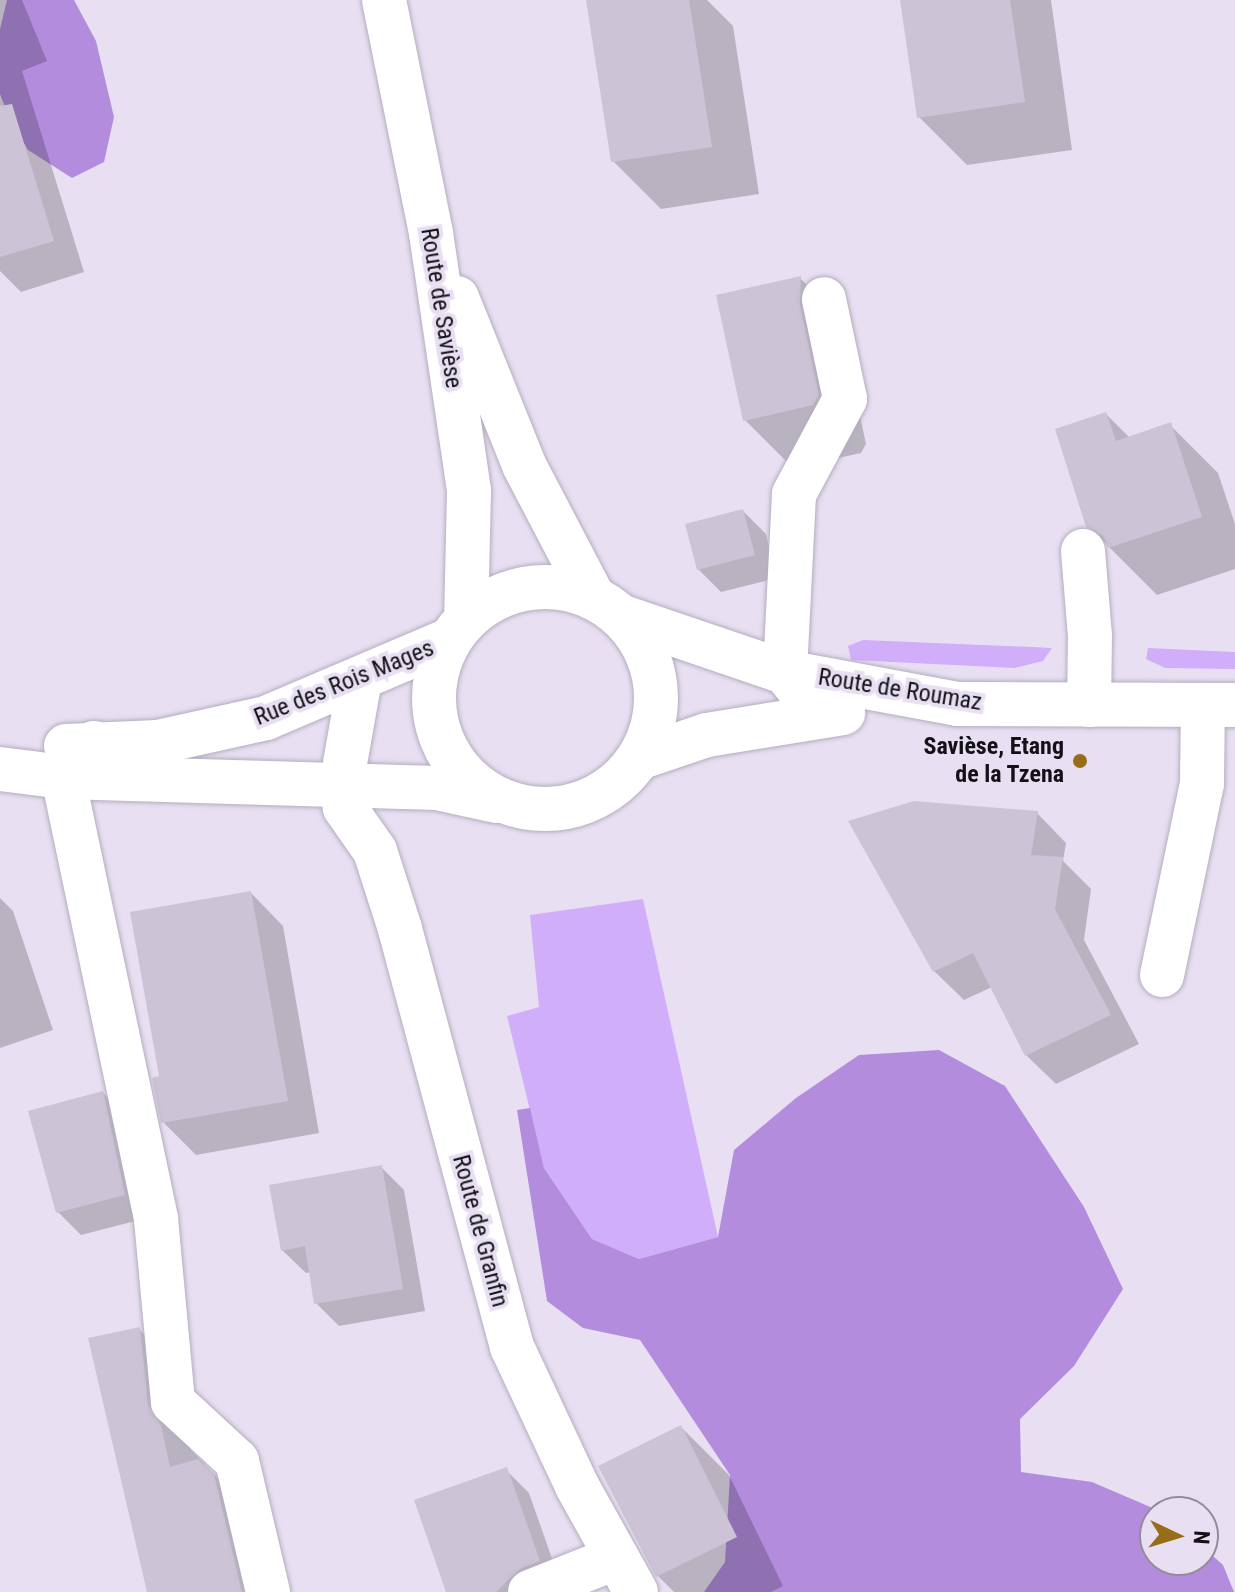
<!DOCTYPE html>
<meta charset="utf-8">
<style>
body{margin:0}
#map{position:relative;width:1235px;height:1592px;overflow:hidden;background:#e8e0f2;font-family:"Roboto Condensed",sans-serif}
div>[style]{position:absolute}
[style*='--x']{left:calc(var(--x)*1px);top:calc(var(--y)*1px);width:calc(var(--w)*1px);rotate:calc(var(--a)*1deg)}
.green>*{inset:0;background:#d1aefa}
.forest>*{inset:0;background:#b38cde}
.shadow>*{inset:0;background:#0003}
.building>*{inset:0;background:#ccc4d6}
.roads{filter:drop-shadow(0 0 2px #b4adbe) drop-shadow(0 0 2px #b4adbe)}
.minor>*{height:44px;margin:-22px;padding:0 22px;transform-origin:22px;border-radius:22px;background:#fff}
.minor>.ring{margin:-22px;padding:0;box-sizing:content-box;background:none;border:44px solid #fff;border-radius:50%}
.dots>*{width:22px;height:22px;translate:-50% -50%;box-sizing:border-box;border:4px solid #e8e0f2;border-radius:50%}
span{translate:-50% -50%;white-space:nowrap;text-align:center;line-height:1.15;-webkit-text-stroke:8px #e8e0f2;paint-order:stroke}
.street-label{font-size:24px;color:#131117}
.poi-label{font-size:24px;color:#131117;font-weight:700}
.right{translate:-100% -50%;text-align:right}
.north{position:absolute;left:1139px;top:1496px;width:80px;height:80px;box-sizing:border-box;background:#e8e0f2;border:2px solid #938d9a;border-radius:50%;rotate:94deg;font-size:22px;font-weight:700;line-height:32px;text-align:center;color:#131117}
.north::after{content:'';display:block;margin:auto;width:28px;height:36px;background:#966e19;clip-path:polygon(50% 0,100% 100%,50% 72%,0 100%)}
</style>
<div id="map">
<div class="green">
<i style="clip-path:polygon(863px 640px,1033px 647px,1052px 648px,1043px 661px,1015px 668px,851px 660px,848px 646px)"></i>
<i style="clip-path:polygon(1148px 648px,1235px 652px,1235px 669px,1165px 668px,1146px 659px)"></i>
<i style="clip-path:polygon(643px 899px,718px 1237px,639px 1259px,592px 1239px,544px 1168px,507px 1016px,539px 1007px,530px 915px)"></i>
</div>
<div class="forest">
<i style="clip-path:polygon(7px 0,74px 0,96px 41px,114px 117px,104px 162px,72px 178px,28px 150px,10px 120px,0 94px,0 29px)"></i>
<i style="clip-path:polygon(939px 1050px,1005px 1086px,1084px 1207px,1123px 1289px,1074px 1366px,1020px 1419px,1021px 1472px,1092px 1482px,1162px 1512px,1155px 1512px,1155px 1560px,1203px 1560px,1203px 1547px,1223px 1565px,1234px 1592px,704px 1592px,725px 1562px,730px 1475px,640px 1340px,583px 1328px,547px 1301px,517px 1110px,530px 1108px,544px 1168px,592px 1239px,639px 1259px,718px 1237px,734px 1150px,796px 1098px,859px 1055px)"></i>
</div>
<div class="shadow">
<i style="clip-path:polygon(0 0,22px 0,47px 61px,22px 71px,84px 272px,21px 292px,0 271px)"></i>
<i style="clip-path:polygon(588px 0,707px 0,733px 26px,759px 194px,661px 209px,613px 161px)"></i>
<i style="clip-path:polygon(902px 0,1051px 0,1072px 150px,967px 165px,919px 117px)"></i>
<i style="clip-path:polygon(800px 278px,848px 326px,847px 354px,866px 444px,861px 453px,793px 468px,745px 420px)"></i>
<i style="clip-path:polygon(1106px 414px,1130px 438px,1170px 425px,1218px 473px,1235px 524px,1235px 569px,1157px 595px,1088px 526px)"></i>
<i style="clip-path:polygon(743px 511px,766px 534px,777px 578px,721px 592px,698px 569px)"></i>
<i style="clip-path:polygon(1037px 813px,1066px 843px,1063px 861px,1091px 889px,1084px 940px,1139px 1044px,1056px 1084px,1026px 1055px,992px 987px,964px 1000px,934px 971px)"></i>
<i style="clip-path:polygon(251px 893px,283px 926px,319px 1133px,196px 1155px,163px 1122px,161px 1077px)"></i>
<i style="clip-path:polygon(0 898px,13px 911px,53px 1030px,0 1048px)"></i>
<i style="clip-path:polygon(103px 1093px,126px 1116px,147px 1218px,81px 1235px,58px 1212px)"></i>
<i style="clip-path:polygon(381px 1167px,404px 1190px,425px 1311px,339px 1326px,316px 1303px,311px 1272px,306px 1273px,282px 1250px)"></i>
<i style="clip-path:polygon(139px 1329px,183px 1373px,191px 1450px,258px 1520px,276px 1592px,151px 1592px)"></i>
<i style="clip-path:polygon(681px 1427px,729px 1475px,783px 1586px,771px 1592px,674px 1592px,658px 1576px)"></i>
<i style="clip-path:polygon(506px 1470px,529px 1493px,561px 1584px,547px 1592px,448px 1592px)"></i>
</div>
<div class="building">
<i style="clip-path:polygon(586px 0,689px 0,712px 147px,611px 162px)"></i>
<i style="clip-path:polygon(900px 0,1010px 0,1025px 102px,917px 118px)"></i>
<i style="clip-path:polygon(12px 104px,54px 241px,0 257px,0 106px)"></i>
<i style="clip-path:polygon(801px 276px,800px 304px,819px 395px,813px 405px,743px 421px,716px 295px)"></i>
<i style="clip-path:polygon(1106px 412px,1116px 441px,1171px 422px,1202px 517px,1108px 548px,1103px 536px,1086px 527px,1055px 429px)"></i>
<i style="clip-path:polygon(743px 509px,755px 555px,697px 570px,685px 524px)"></i>
<i style="clip-path:polygon(914px 801px,1038px 811px,1031px 855px,1063px 857px,1055px 909px,1111px 1015px,1025px 1056px,973px 953px,933px 972px,848px 821px)"></i>
<i style="clip-path:polygon(251px 891px,288px 1101px,161px 1123px,152px 1078px,159px 1076px,130px 912px)"></i>
<i style="clip-path:polygon(103px 1091px,125px 1195px,56px 1213px,28px 1111px)"></i>
<i style="clip-path:polygon(382px 1165px,403px 1289px,314px 1304px,305px 1246px,281px 1251px,269px 1185px)"></i>
<i style="clip-path:polygon(140px 1327px,148px 1404px,161px 1425px,170px 1467px,198px 1459px,214px 1474px,242px 1592px,147px 1592px,88px 1338px)"></i>
<i style="clip-path:polygon(681px 1425px,737px 1537px,656px 1577px,598px 1466px)"></i>
<i style="clip-path:polygon(507px 1467px,540px 1561px,520px 1569px,496px 1592px,446px 1592px,414px 1500px)"></i>
</div>
<div class="roads">
<div class="minor">
<i style="--x:384;--y:0;--w:238;--a:78.6"></i>
<i style="--x:431;--y:233;--w:261;--a:81.6"></i>
<i style="--x:469;--y:491;--w:128;--a:91.3"></i>
<i style="--x:457;--y:298;--w:180;--a:68.1"></i>
<i style="--x:524;--y:465;--w:149;--a:62.4"></i>
<i style="--x:1083;--y:551;--w:85;--a:85.3"></i>
<i style="--x:1090;--y:636;--w:69;--a:90.8"></i>
<i class="ring" style="left:434px;top:587px;width:178px;height:178px"></i>
<i style="--x:623;--y:617;--w:171;--a:18.8"></i>
<i style="--x:785;--y:672;--w:175;--a:10.5"></i>
<i style="--x:957;--y:704;--w:278;--a:0.2"></i>
<i style="--x:360;--y:679;--w:109;--a:100.1"></i>
<i style="--x:341;--y:786;--w:22;--a:80"></i>
<i style="--x:345;--y:808;--w:52;--a:55.1"></i>
<i style="--x:375;--y:851;--w:82;--a:72.2"></i>
<i style="--x:400;--y:929;--w:433;--a:75"></i>
<i style="--x:512;--y:1347;--w:153;--a:64.9"></i>
<i style="--x:577;--y:1486;--w:121;--a:60.9"></i>
<i style="--x:819;--y:715;--w:55;--a:-128.3"></i>
<i style="--x:785;--y:672;--w:178;--a:-87.1"></i>
<i style="--x:794;--y:494;--w:108;--a:-61.8"></i>
<i style="--x:845;--y:399;--w:102;--a:-101.9"></i>
<i style="--x:94;--y:743;--w:46;--a:132.4"></i>
<i style="--x:63;--y:777;--w:452;--a:78.1"></i>
<i style="--x:156;--y:1219;--w:184;--a:84.7"></i>
<i style="--x:173;--y:1402;--w:87;--a:42.7"></i>
<i style="--x:237;--y:1461;--w:135;--a:76.7"></i>
<i style="--x:66;--y:746;--w:92;--a:-2.5"></i>
<i style="--x:158;--y:742;--w:111;--a:-12.5"></i>
<i style="--x:266;--y:718;--w:199;--a:-23.1"></i>
<i style="--x:639;--y:758;--w:72;--a:-18.7"></i>
<i style="--x:707;--y:735;--w:138;--a:-9.2"></i>
<i style="--x:0;--y:769;--w:64;--a:7.2"></i>
<i style="--x:63;--y:777;--w:374;--a:1.7"></i>
<i style="--x:437;--y:788;--w:60;--a:12.4"></i>
<i style="--x:1162;--y:975;--w:195;--a:-78.2"></i>
<i style="--x:1202;--y:784;--w:79;--a:-89.3"></i>
<i style="--x:530;--y:1592;--w:92;--a:-21.8"></i>
</div>
</div>
<div class="dots">
<i style="left:1080px;top:761px;background:#966e19"></i>
</div>
<div class="street-label">
<span style="left:441px;top:308px;rotate:81deg">Route de Savièse</span>
<span style="left:344px;top:683px;rotate:-22deg">Rue des Rois Mages</span>
<span style="left:900px;top:690px;rotate:9deg">Route de Roumaz</span>
<span style="left:480px;top:1231px;rotate:75deg">Route de Granfin</span>
</div>
<div class="poi-label">
<span class="right" style="left:1064px;top:761px">Savièse, Etang<br>de la Tzena</span>
</div>
<div class="north">N</div>
</div>
